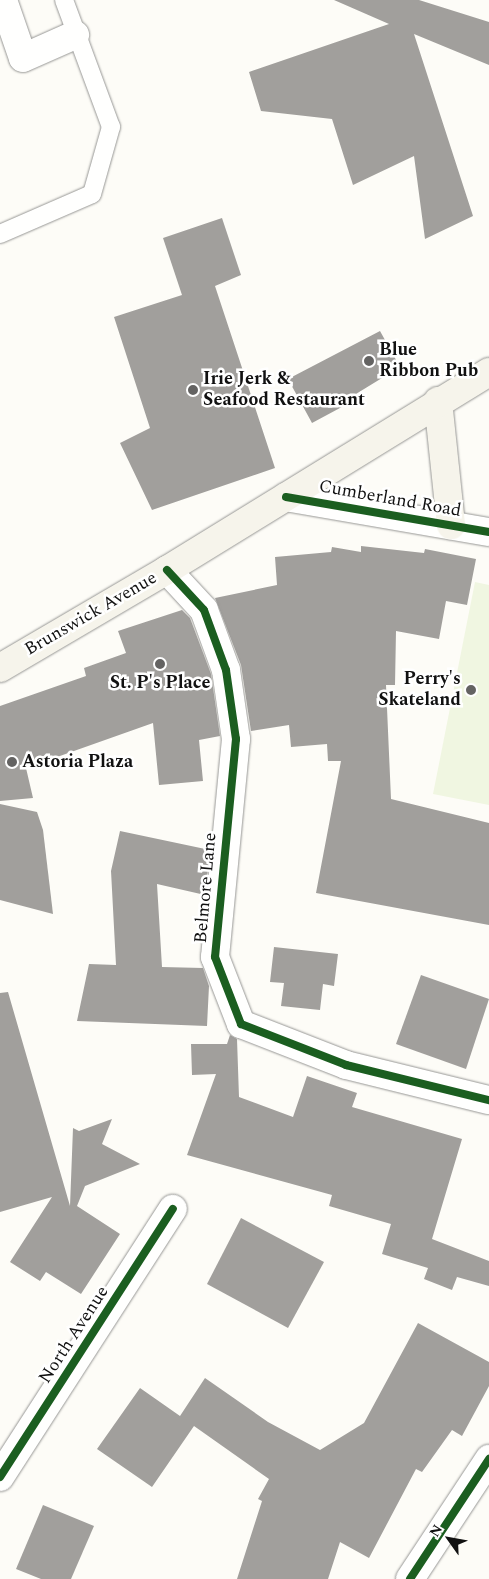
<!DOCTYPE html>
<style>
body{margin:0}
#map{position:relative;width:489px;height:1579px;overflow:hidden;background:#fdfcf7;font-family:Spectral,serif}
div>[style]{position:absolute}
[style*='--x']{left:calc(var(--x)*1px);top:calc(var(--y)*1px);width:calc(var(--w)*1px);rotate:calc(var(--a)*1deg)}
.pitch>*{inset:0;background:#f0f6e1}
.building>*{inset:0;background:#a19f9c}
.roads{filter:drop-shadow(0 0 1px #979795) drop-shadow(0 0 1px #979795)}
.service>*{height:18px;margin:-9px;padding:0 9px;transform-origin:9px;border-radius:9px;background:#fffffe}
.minor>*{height:28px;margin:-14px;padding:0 14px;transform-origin:14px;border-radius:14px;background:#fffffe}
.tertiary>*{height:28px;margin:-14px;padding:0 14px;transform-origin:14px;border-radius:14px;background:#fffffe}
.secondary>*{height:28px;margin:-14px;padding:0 14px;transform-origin:14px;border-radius:14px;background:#f6f4eb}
.cycleway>*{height:8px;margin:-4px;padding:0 4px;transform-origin:4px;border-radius:4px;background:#1b5e20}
.dots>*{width:14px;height:14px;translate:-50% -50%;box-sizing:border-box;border:2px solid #fff;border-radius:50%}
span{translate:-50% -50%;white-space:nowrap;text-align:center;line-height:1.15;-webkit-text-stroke:5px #fff;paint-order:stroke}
.poi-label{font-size:18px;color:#111;font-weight:700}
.left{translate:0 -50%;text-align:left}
.right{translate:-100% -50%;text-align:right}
.street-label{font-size:18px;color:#111}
.north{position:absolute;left:424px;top:1514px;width:50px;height:50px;-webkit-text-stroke:4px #fff;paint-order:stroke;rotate:302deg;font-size:14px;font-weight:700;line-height:20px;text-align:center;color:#111}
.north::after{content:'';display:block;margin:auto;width:18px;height:22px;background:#111;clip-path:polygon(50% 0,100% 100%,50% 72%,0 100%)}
</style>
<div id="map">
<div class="pitch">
<i style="clip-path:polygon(475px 582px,489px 585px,489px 805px,433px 794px)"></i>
</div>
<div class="building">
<i style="clip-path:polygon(334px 0,419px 0,489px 22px,489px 65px,414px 34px,473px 216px,425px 239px,414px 156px,353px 185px,332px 119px,261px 111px,249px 72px,389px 24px)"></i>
<i style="clip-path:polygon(222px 218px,241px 275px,215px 286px,275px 468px,152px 510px,120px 443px,150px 428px,114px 317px,182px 295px,163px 238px)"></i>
<i style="clip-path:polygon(380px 331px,400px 367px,351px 397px,353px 401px,312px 423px,288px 379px)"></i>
<i style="clip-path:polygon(361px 546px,424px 553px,425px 549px,476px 559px,467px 605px,446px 601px,439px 639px,396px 631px,395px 685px,386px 685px,391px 799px,489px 823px,489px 925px,316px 893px,341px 761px,328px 761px,327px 744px,291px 747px,289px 725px,251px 731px,241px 665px,215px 598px,277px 585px,275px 557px,331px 552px,332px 547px,361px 552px)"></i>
<i style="clip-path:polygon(182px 610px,190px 618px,211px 674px,220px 736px,199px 740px,203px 781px,159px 785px,153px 723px,26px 768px,33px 798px,0 801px,0 706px,86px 676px,84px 668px,126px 653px,118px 631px)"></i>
<i style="clip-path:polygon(0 804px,37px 812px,43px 830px,53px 914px,0 900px)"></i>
<i style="clip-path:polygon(120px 831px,210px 850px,205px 895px,157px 884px,162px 967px,203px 968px,209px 986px,207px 1026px,77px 1021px,89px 964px,116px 965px,111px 871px)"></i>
<i style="clip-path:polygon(274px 947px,338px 954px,334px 986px,323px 984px,320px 1010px,281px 1006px,284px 983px,270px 982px)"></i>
<i style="clip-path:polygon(421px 975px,489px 999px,466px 1069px,396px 1044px)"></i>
<i style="clip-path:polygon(8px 992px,70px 1206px,73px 1128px,79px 1131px,112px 1119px,102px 1144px,140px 1164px,85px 1186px,77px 1206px,120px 1234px,81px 1294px,46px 1272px,40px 1281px,10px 1262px,52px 1197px,0 1212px,0 993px)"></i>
<i style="clip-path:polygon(230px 1035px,237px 1039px,239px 1097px,293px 1117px,307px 1076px,357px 1093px,352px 1107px,462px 1139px,432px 1239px,489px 1261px,489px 1286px,457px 1277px,452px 1290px,424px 1279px,428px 1268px,382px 1254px,391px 1224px,329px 1206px,332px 1195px,187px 1155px,216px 1074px,192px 1075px,191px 1044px,227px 1044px)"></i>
<i style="clip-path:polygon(241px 1218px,324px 1262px,288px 1328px,207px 1284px)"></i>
<i style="clip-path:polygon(418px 1323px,489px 1362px,489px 1386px,462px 1436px,452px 1430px,422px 1472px,416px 1469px,369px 1558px,340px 1542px,328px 1579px,237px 1579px,262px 1501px,258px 1499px,269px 1479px,194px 1426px,152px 1487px,97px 1449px,140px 1388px,180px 1416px,205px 1378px,268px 1422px,320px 1450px,364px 1423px)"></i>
<i style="clip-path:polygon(43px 1505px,94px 1526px,71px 1579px,41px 1579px,16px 1569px)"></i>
</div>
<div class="roads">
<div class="service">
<i style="--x:0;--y:234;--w:100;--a:-23.5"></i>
<i style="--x:92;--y:194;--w:70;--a:-74.2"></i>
<i style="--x:111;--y:127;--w:135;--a:-110.3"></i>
</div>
<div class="minor">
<i style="--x:3;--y:0;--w:61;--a:71"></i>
<i style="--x:23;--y:58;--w:57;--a:-23.9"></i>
<i style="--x:167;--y:570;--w:54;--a:47.2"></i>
<i style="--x:204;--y:610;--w:64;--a:69.9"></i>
<i style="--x:226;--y:670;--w:70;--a:81.8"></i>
<i style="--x:236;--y:739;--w:219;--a:95.5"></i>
<i style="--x:215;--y:957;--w:72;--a:68.8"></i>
<i style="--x:241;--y:1024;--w:113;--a:21.3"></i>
<i style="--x:346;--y:1065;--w:147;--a:13.8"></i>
<i style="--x:0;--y:1477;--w:319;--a:-57.2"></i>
<i style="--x:410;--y:1579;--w:144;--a:-56.6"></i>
</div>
<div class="tertiary">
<i style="--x:286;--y:497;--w:206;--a:9.8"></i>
</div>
<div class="secondary">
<i style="--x:438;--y:401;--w:125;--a:84"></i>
<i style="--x:0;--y:668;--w:194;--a:-30.4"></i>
<i style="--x:167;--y:570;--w:378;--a:-31.6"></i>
</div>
</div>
<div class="cycleway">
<i style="--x:286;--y:497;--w:206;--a:9.8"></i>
<i style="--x:167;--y:570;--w:54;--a:47.2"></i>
<i style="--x:204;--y:610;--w:64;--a:69.9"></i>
<i style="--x:226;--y:670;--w:70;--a:81.8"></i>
<i style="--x:236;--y:739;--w:219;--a:95.5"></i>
<i style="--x:215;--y:957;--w:72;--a:68.8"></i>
<i style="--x:241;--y:1024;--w:113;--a:21.3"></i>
<i style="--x:346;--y:1065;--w:147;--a:13.8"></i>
<i style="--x:0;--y:1477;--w:319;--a:-57.2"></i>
<i style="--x:410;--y:1579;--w:144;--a:-56.6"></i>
</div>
<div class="dots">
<i style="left:369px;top:361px;background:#646362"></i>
<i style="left:193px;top:390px;background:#646362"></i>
<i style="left:160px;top:664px;background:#646362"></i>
<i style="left:471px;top:690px;background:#646362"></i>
<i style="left:12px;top:762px;background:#646362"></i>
</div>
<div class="poi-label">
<span class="left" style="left:379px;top:361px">Blue<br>Ribbon Pub</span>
<span class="left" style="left:203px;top:390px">Irie Jerk &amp;<br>Seafood Restaurant</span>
<span class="right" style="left:461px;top:690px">Perry's<br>Skateland</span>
<span style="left:160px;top:683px">St. P's Place</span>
<span class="left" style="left:22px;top:762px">Astoria Plaza</span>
</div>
<div class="street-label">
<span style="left:390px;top:499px;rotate:10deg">Cumberland Road</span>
<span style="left:91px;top:614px;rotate:-30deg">Brunswick Avenue</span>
<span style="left:206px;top:888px;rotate:-85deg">Belmore Lane</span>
<span style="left:74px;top:1335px;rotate:-57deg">North Avenue</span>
</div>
<div class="north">N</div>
</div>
